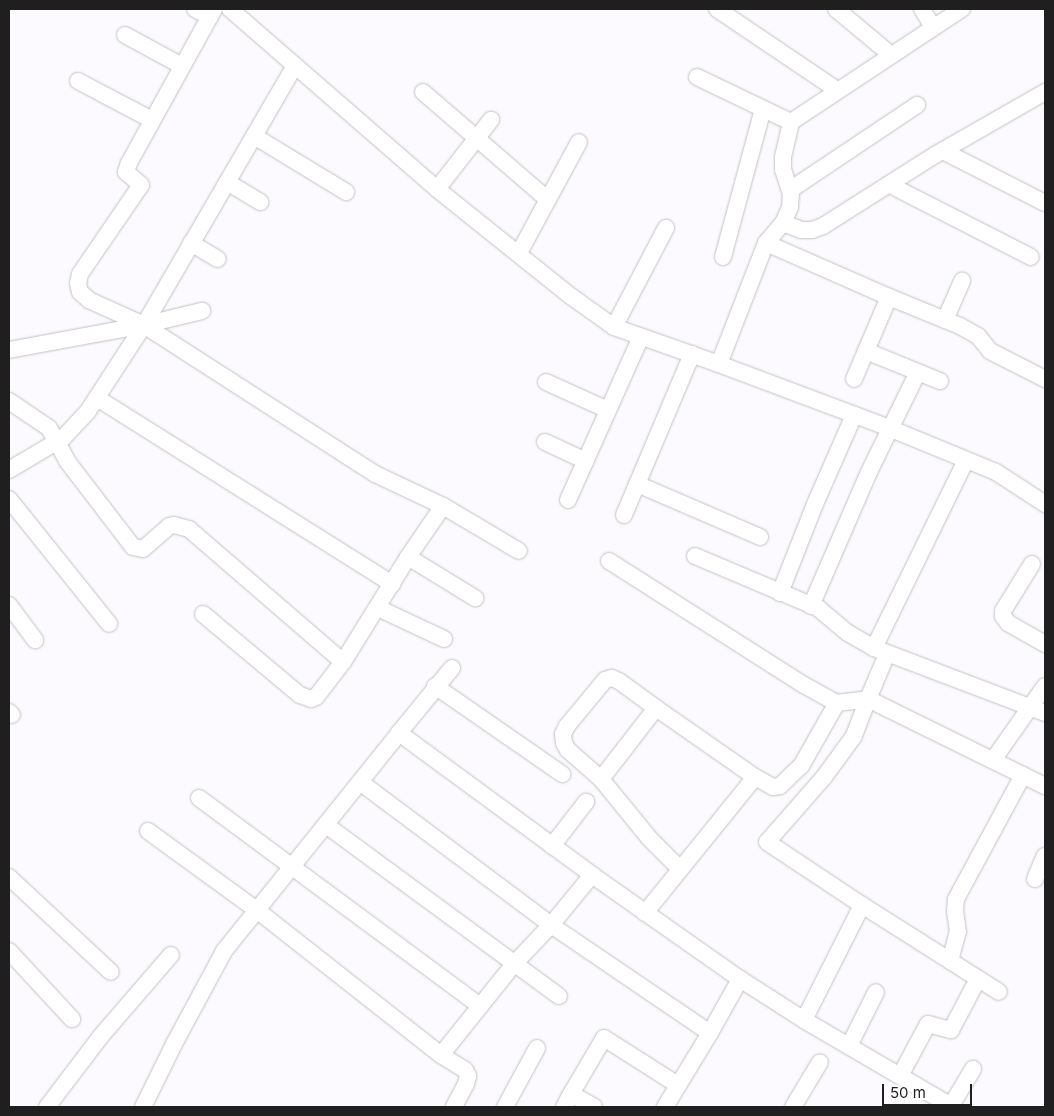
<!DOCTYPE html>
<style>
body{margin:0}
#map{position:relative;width:1054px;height:1116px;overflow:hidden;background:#fcfafe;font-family:Inter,sans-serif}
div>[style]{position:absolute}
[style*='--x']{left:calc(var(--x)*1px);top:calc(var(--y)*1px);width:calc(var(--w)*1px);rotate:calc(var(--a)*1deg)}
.roads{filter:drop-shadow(0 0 1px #c2c1c4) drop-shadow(0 0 1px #c2c1c4)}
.minor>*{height:16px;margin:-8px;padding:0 8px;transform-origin:8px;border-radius:8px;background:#fff}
span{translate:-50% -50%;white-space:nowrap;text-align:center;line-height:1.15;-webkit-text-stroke:5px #fff;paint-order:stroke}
.frame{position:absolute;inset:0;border:10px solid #201f20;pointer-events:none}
.scale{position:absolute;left:882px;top:1084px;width:90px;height:22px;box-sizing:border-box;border:2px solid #201f20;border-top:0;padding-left:6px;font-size:15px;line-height:18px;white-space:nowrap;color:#201f20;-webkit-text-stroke:4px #fff;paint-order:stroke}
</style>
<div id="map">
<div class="roads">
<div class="minor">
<i style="--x:195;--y:9;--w:17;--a:28"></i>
<i style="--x:230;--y:9;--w:274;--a:41"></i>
<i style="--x:437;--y:189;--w:173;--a:38.7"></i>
<i style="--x:572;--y:297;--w:52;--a:35.5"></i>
<i style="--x:614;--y:327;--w:111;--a:19.4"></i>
<i style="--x:719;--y:364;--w:182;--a:20.6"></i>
<i style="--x:889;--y:428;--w:116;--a:22.4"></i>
<i style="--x:996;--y:472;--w:59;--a:33.1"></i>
<i style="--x:717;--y:9;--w:145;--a:34"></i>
<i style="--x:836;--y:9;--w:72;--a:39.9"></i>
<i style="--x:922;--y:9;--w:21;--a:59"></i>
<i style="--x:125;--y:35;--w:65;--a:28.5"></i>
<i style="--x:697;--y:77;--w:104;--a:25.6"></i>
<i style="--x:78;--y:81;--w:84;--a:27.8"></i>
<i style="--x:423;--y:92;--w:165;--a:40.8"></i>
<i style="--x:254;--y:136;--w:108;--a:31.3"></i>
<i style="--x:943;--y:151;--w:114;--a:27"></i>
<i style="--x:227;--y:182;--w:39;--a:31"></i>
<i style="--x:890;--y:185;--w:158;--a:27.1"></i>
<i style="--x:437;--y:189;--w:88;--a:-52"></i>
<i style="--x:790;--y:190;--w:153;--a:-33.8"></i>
<i style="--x:783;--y:223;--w:19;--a:21"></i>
<i style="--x:801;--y:230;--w:11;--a:0"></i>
<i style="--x:812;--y:230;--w:12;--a:-20"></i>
<i style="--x:823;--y:226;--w:133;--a:-32.4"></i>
<i style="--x:935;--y:155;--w:127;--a:-29.8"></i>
<i style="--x:191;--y:243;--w:31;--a:31"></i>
<i style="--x:766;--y:243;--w:134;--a:23.7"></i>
<i style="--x:889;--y:297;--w:89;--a:113.1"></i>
<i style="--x:519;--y:253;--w:126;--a:-61.6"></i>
<i style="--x:723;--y:257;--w:153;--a:-74.9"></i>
<i style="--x:889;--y:297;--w:77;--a:22.2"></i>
<i style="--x:960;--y:326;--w:21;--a:29"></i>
<i style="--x:978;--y:336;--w:19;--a:51"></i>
<i style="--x:990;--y:351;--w:62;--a:27"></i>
<i style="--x:945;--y:320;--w:43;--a:-66.4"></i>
<i style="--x:614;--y:327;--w:112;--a:-62.3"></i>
<i style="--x:9;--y:350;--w:137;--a:-10.5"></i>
<i style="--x:144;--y:325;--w:60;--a:-13.6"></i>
<i style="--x:866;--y:351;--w:80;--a:22.1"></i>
<i style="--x:719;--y:364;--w:130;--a:-68.8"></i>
<i style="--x:766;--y:243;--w:26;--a:-50"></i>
<i style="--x:783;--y:223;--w:17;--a:-66"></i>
<i style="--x:790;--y:207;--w:13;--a:-86"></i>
<i style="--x:791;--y:194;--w:25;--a:-108"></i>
<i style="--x:783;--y:170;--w:13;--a:-90"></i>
<i style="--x:783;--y:157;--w:36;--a:-77"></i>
<i style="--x:791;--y:122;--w:205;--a:-33.5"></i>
<i style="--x:546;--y:382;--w:68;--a:24.3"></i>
<i style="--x:97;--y:398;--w:349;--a:32.2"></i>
<i style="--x:9;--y:401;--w:48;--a:34"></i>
<i style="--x:49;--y:428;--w:38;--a:61"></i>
<i style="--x:67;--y:461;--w:108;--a:52.5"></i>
<i style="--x:133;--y:547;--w:10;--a:11"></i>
<i style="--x:143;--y:549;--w:35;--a:-41"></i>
<i style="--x:169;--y:526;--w:5;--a:-11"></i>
<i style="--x:174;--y:525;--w:16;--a:15"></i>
<i style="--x:189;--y:529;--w:203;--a:40.8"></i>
<i style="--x:545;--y:442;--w:45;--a:24.9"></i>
<i style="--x:9;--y:470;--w:63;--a:-30.7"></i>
<i style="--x:63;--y:438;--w:37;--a:-47"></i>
<i style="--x:88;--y:411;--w:103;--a:-56.9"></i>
<i style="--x:144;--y:325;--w:300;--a:-59.8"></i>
<i style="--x:637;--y:484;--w:134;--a:23.3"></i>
<i style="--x:9;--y:499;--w:160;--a:51.3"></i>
<i style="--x:568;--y:500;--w:179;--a:-65.9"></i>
<i style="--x:443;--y:506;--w:88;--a:30.6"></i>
<i style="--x:624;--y:515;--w:175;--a:-67.1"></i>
<i style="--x:695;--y:556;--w:134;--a:22.9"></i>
<i style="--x:818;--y:608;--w:39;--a:40"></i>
<i style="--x:848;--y:633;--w:30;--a:30"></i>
<i style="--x:874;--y:648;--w:183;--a:20.8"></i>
<i style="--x:408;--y:557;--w:79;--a:31.5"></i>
<i style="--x:609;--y:561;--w:231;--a:32.5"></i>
<i style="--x:804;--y:685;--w:38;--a:29"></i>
<i style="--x:837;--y:703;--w:31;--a:-7"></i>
<i style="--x:868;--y:699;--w:40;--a:111"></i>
<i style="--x:854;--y:736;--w:51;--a:126.2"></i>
<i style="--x:824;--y:777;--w:86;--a:131.2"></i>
<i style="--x:767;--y:842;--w:114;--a:33.6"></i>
<i style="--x:862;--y:905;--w:162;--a:32.4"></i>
<i style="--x:1032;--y:564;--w:55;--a:121.7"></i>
<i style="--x:1003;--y:611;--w:5;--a:90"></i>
<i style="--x:1003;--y:616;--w:9;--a:54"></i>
<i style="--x:1008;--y:623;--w:43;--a:29.6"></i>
<i style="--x:780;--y:593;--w:96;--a:-68.5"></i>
<i style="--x:815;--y:504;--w:97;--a:-66.3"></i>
<i style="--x:9;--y:605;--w:44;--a:53.4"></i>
<i style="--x:811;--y:606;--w:146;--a:-66.6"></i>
<i style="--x:869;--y:472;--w:111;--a:-63.9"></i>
<i style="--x:378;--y:608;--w:73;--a:25.2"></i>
<i style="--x:203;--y:614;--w:126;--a:39.9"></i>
<i style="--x:300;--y:695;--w:12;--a:20"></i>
<i style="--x:311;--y:699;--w:5;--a:-22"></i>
<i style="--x:316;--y:697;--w:44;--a:-52.4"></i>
<i style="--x:343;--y:662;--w:123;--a:-58.2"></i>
<i style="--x:408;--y:557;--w:62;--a:-55.5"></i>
<i style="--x:443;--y:506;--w:75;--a:-154.8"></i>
<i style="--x:375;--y:474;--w:275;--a:-147.2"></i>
<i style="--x:144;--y:325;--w:60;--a:-155.6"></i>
<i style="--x:89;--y:300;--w:12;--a:-138"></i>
<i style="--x:80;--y:292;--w:9;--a:-103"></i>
<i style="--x:78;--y:283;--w:9;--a:-77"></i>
<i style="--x:80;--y:274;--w:108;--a:-55.6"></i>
<i style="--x:141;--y:185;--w:20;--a:-139"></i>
<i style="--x:126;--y:172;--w:9;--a:-72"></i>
<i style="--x:129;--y:163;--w:176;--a:-61.1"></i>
<i style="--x:874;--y:648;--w:209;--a:-63.9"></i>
<i style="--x:887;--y:654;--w:49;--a:112.9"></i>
<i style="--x:868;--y:699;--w:197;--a:26.2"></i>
<i style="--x:435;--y:686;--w:155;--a:34.7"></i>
<i style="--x:656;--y:708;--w:46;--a:-143.9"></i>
<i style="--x:619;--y:681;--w:8;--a:-157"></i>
<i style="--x:612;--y:678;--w:7;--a:164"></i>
<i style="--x:605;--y:680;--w:60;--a:129.6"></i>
<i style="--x:567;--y:726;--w:9;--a:117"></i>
<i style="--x:563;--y:734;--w:9;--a:84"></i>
<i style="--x:564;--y:743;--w:8;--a:60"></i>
<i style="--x:568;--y:750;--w:44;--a:41.3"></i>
<i style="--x:601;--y:779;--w:77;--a:50.8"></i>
<i style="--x:650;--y:839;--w:42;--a:45"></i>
<i style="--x:9;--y:712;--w:4;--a:45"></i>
<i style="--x:399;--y:733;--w:84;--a:-50.8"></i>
<i style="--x:993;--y:760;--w:90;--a:-54.9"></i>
<i style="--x:601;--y:779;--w:90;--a:-52.2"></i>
<i style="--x:656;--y:708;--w:121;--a:34.9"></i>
<i style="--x:360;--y:782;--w:239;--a:36.8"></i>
<i style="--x:551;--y:925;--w:192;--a:34.2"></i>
<i style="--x:199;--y:798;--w:350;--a:36.5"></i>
<i style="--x:326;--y:825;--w:289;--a:36.3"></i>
<i style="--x:148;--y:831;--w:136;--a:36"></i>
<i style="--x:258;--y:911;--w:233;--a:38.2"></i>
<i style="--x:441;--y:1055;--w:28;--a:32"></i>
<i style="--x:465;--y:1070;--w:7;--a:63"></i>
<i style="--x:468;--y:1076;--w:8;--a:104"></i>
<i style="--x:466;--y:1084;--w:26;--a:118"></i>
<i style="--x:552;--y:846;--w:56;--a:-52.3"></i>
<i style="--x:9;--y:877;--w:139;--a:43"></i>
<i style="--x:1035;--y:879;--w:25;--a:-67"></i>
<i style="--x:645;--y:913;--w:175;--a:-51"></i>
<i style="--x:755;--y:777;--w:21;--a:29"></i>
<i style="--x:773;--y:787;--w:7;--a:-8"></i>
<i style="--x:780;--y:786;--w:29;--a:-44"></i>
<i style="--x:801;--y:766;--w:73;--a:-60.3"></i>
<i style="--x:9;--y:951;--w:93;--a:47.2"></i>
<i style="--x:950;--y:961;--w:30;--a:-75"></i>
<i style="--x:958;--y:932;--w:21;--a:-98"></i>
<i style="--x:955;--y:911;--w:12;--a:-85"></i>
<i style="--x:956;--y:899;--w:141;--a:-61.6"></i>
<i style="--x:804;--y:1020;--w:129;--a:-63.2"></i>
<i style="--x:849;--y:1046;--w:60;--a:-63.4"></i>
<i style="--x:441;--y:1055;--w:117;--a:-51.3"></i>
<i style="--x:514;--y:964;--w:54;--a:-46.5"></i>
<i style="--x:551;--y:925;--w:65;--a:-50.6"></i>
<i style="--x:900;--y:1076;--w:59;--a:-61.7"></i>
<i style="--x:928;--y:1024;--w:24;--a:15"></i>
<i style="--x:951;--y:1030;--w:58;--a:-62.1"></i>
<i style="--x:571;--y:1094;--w:65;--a:-59.5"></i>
<i style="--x:604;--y:1038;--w:88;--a:32.4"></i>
<i style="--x:47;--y:1107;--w:89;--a:-52.7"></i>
<i style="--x:101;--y:1036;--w:107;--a:-49.2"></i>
<i style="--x:143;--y:1107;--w:70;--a:-63.8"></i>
<i style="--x:174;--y:1044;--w:106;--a:-61.7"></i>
<i style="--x:224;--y:951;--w:280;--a:-51.2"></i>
<i style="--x:399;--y:733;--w:240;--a:36.3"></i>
<i style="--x:592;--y:875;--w:181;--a:35.1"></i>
<i style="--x:740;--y:979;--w:76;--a:32.6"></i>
<i style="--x:804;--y:1020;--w:164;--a:30.3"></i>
<i style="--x:946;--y:1103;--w:6;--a:9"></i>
<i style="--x:952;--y:1104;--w:41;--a:-59"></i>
<i style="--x:505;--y:1107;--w:67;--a:-61.5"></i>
<i style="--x:564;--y:1107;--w:15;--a:-62"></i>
<i style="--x:571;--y:1094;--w:26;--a:29"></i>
<i style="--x:665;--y:1107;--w:87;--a:-58.7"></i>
<i style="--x:710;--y:1033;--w:62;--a:-60.9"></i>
<i style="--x:793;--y:1107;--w:52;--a:-59"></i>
</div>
</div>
<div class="frame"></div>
<div class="scale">50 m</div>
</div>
